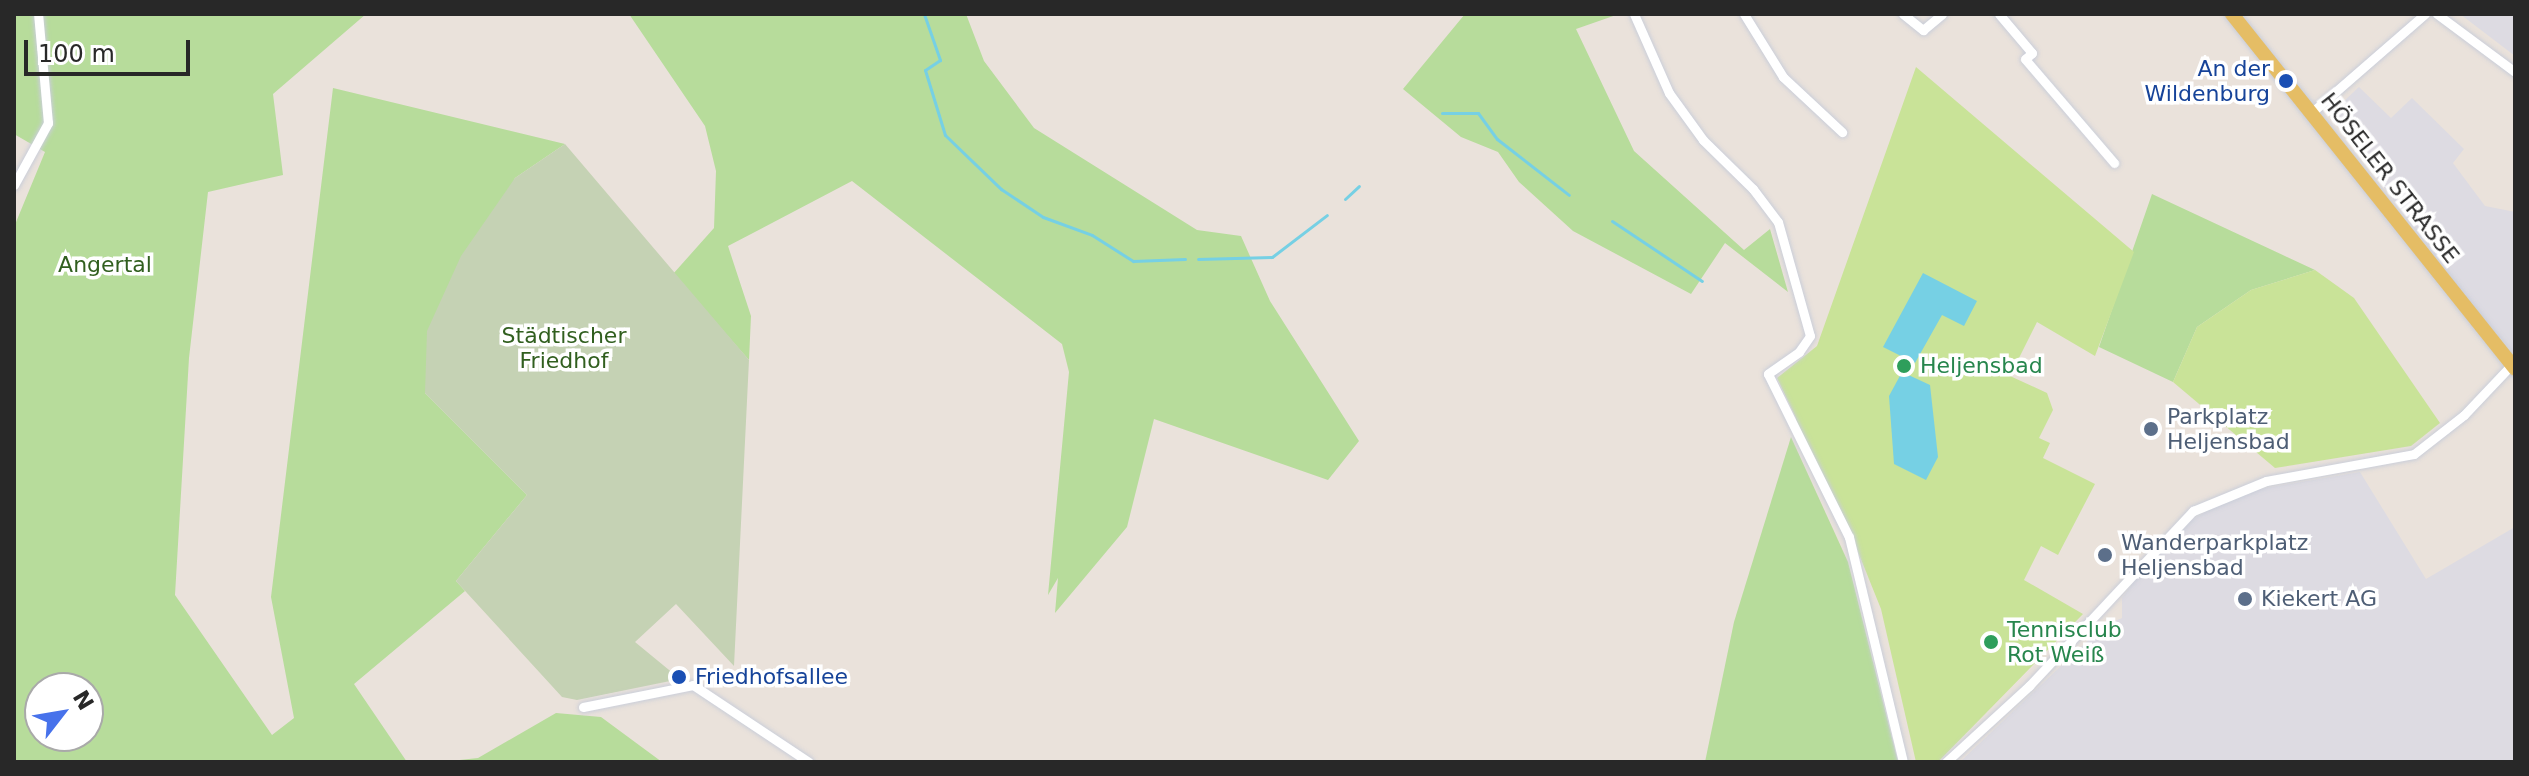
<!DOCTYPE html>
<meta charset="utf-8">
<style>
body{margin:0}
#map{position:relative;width:2529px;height:776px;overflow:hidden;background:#eae2db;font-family:"DejaVu Sans",sans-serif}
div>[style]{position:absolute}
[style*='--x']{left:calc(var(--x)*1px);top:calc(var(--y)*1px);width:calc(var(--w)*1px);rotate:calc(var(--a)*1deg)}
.industrial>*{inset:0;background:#dddbe2}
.green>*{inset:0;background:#b7dc9b}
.cemetery>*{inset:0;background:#c5d2b4}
.pitch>*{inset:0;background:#c9e398}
.water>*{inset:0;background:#76d0e4}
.stream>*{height:3px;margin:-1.5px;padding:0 1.5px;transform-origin:1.5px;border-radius:1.5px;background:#76d0e4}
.roads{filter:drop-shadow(0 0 2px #caced9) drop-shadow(0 0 2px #caced9)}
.street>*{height:9px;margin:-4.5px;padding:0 4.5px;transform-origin:4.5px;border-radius:4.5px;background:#fff}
.primary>*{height:14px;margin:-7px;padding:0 7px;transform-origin:7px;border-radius:7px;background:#e5bd65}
.dots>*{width:22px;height:22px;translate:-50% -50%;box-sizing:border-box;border:4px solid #fff;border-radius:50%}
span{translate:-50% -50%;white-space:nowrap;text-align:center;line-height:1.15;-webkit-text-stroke:7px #fff;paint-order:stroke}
.transit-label{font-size:22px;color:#164399}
.right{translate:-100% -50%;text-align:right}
.left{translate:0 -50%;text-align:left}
.street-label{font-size:22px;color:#282828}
.park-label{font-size:22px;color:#315f1f}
.leisure-label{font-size:22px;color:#27864d}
.service-label{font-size:22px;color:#4e5e75}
.frame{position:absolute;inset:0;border:16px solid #282828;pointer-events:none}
.north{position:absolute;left:24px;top:672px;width:80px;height:80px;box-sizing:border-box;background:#fff;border:2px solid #a9a9a9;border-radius:50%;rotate:59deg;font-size:22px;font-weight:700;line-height:32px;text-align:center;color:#282828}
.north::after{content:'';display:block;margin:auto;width:28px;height:36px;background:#4772eb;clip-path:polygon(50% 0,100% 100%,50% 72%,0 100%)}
.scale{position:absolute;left:24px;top:40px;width:166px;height:36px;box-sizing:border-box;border:4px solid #282828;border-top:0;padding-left:10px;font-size:24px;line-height:28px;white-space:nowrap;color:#282828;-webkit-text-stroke:6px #fff;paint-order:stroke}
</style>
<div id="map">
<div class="industrial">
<i style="clip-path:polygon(2460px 14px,2515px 14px,2515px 56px)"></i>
<i style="clip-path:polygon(2359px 87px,2391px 118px,2412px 98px,2464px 149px,2453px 163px,2485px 206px,2515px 212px,2515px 354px,2468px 302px,2330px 114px)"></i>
<i style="clip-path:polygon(2360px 472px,2426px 579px,2515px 527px,2515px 762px,1960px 762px,2103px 626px,2122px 618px,2122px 598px,2155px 553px,2189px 522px,2224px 501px,2260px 489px)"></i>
</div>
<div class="green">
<i style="clip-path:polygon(evenodd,14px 14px,366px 14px,273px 94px,283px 175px,208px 192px,189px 358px,175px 595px,272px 735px,294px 718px,271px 597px,333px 88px,565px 144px,515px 178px,425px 393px,527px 495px,456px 581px,465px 591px,354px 684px,407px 762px,14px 762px,14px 227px,45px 152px,14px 134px,14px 14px,40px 688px,88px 688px,88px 736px,40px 736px,40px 688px)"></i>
<i style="clip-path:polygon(629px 14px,966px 14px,984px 61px,1034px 128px,1197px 230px,1241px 236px,1270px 301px,1359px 441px,1328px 480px,1154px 419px,1127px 527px,1055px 613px,1058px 578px,1048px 595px,1069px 372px,1062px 344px,852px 181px,728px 246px,751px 316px,749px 360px,673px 274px,714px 228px,716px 171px,705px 126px)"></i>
<i style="clip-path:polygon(1465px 14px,1619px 14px,1576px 29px,1634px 151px,1744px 250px,1770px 229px,1788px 292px,1725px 243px,1691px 294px,1573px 231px,1519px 182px,1498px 152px,1461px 137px,1403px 89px)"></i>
<i style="clip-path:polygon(2152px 194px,2315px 270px,2251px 290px,2197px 327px,2173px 382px,2099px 347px)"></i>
<i style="clip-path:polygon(1791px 437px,1848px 562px,1898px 762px,1705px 762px,1734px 622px)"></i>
<i style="clip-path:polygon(556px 713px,601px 717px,662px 762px,441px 762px,478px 758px)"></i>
</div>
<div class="cemetery">
<i style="clip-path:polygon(565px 144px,749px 360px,734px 666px,676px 604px,635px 642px,680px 679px,577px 700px,562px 697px,456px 581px,527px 495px,425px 393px,427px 331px,461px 256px,515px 178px)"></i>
</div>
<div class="pitch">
<i style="clip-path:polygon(1916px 67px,2134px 252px,2095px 356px,2037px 322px,2010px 376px,2047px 393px,2053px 410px,2039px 438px,2050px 443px,2043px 458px,2095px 484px,2058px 555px,2041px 546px,2024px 580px,2083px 614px,1938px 762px,1916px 762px,1881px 609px,1848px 527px,1796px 429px,1796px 418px,1777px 378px,1817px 346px)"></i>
<i style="clip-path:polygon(2315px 270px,2354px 298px,2440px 423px,2411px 446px,2275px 468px,2173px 382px,2197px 327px,2251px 290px)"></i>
</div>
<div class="water">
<i style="clip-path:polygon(1923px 273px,1977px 301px,1964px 326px,1942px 315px,1915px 363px,1883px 347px)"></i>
<i style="clip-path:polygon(1902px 372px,1930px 385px,1938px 457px,1926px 480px,1894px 464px,1889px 396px)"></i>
</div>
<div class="stream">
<i style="--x:924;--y:14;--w:49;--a:70.8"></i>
<i style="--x:940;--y:60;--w:18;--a:146"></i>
<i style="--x:925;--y:70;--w:68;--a:72.9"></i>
<i style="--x:945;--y:135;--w:78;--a:44"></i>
<i style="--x:1001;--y:189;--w:50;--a:33.7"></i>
<i style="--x:1043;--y:217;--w:52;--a:20.2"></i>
<i style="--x:1092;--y:235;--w:49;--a:32.4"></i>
<i style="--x:1133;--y:261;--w:52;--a:-2.2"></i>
<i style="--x:1442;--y:113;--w:36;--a:0"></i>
<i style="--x:1478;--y:113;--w:32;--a:54"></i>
<i style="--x:1497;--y:139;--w:91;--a:37.9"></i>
<i style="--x:1345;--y:199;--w:19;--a:-43"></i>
<i style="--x:1612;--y:221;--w:108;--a:33.7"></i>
<i style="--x:1198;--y:259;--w:74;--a:-1.5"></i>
<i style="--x:1272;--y:257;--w:69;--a:-37.4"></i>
</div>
<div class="roads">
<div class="street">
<i style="--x:1634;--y:14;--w:86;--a:66.1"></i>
<i style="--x:1669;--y:93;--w:58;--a:54.1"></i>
<i style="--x:1703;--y:140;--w:70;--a:44.4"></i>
<i style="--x:1753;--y:189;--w:41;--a:52.9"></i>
<i style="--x:1778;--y:222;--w:118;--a:74.3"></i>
<i style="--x:1810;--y:336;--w:19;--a:125"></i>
<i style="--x:1799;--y:352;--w:38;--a:145"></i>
<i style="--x:1768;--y:374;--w:182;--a:63.6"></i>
<i style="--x:1849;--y:537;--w:231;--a:76.5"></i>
<i style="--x:1744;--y:14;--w:74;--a:58.2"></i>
<i style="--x:1783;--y:77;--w:81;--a:43"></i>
<i style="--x:1903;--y:14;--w:26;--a:39"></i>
<i style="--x:1923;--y:30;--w:25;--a:-40"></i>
<i style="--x:1999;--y:14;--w:51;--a:49.8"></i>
<i style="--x:2032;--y:53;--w:9;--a:139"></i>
<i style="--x:2025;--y:59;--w:137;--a:49.4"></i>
<i style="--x:2437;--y:14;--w:97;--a:36.6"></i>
<i style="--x:2311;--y:113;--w:151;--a:-41"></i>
<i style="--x:14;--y:185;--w:71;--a:-61.3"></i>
<i style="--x:48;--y:123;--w:109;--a:-95.2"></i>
<i style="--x:583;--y:707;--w:112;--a:-11.3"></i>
<i style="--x:693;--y:685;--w:139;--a:33.6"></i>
<i style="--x:1946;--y:762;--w:113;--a:-42.5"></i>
<i style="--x:2029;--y:686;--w:240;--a:-46.9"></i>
<i style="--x:2193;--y:511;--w:79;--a:-22.3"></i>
<i style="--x:2266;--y:481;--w:150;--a:-10.3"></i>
<i style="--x:2414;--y:454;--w:63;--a:-38"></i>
<i style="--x:2464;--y:415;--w:74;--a:-46.6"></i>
</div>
<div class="primary">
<i style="--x:2232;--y:14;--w:454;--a:51.4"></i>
</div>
</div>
<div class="dots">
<i style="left:2286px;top:81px;background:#1a4fb4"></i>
<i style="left:1904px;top:366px;background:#2e9e5b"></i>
<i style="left:2151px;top:429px;background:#5c6f8a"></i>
<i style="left:2105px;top:555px;background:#5c6f8a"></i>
<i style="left:2245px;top:599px;background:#5c6f8a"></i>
<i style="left:1991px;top:642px;background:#2e9e5b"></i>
<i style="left:679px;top:677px;background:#1a4fb4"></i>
</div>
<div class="transit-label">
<span class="right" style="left:2270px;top:81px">An der<br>Wildenburg</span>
<span class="left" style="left:695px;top:677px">Friedhofsallee</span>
</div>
<div class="street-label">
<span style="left:2390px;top:178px;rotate:52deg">HÖSELER STRASSE</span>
</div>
<div class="park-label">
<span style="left:105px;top:265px">Angertal</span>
<span style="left:564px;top:348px">Städtischer<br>Friedhof</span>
</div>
<div class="leisure-label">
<span class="left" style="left:1920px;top:366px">Heljensbad</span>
<span class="left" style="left:2007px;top:642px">Tennisclub<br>Rot Weiß</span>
</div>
<div class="service-label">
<span class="left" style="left:2167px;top:429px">Parkplatz<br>Heljensbad</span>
<span class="left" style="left:2121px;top:555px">Wanderparkplatz<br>Heljensbad</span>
<span class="left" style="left:2261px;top:599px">Kiekert AG</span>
</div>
<div class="frame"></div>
<div class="north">N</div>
<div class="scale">100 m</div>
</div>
